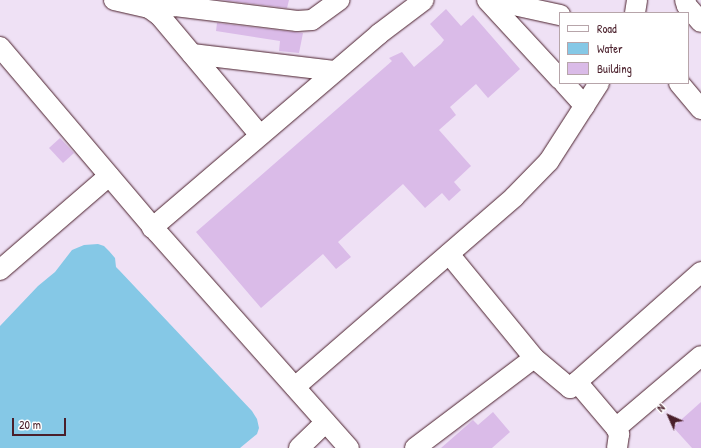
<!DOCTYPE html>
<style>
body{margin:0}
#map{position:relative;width:701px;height:448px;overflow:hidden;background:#f8f1fa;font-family:"Patrick Hand",sans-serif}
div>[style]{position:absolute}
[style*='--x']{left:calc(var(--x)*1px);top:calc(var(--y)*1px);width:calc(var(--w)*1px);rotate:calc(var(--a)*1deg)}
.built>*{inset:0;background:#efe1f5}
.water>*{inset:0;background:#85c8e6}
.building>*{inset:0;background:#dabbe8}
.roads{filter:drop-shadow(0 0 1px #4a1f2b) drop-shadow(0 0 1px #4a1f2b)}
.minor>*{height:20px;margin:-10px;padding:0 10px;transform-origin:10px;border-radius:10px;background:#fff}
span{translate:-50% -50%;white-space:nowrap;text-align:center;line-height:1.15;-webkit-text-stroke:3px #fff;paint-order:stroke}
.legend{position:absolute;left:559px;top:12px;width:130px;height:72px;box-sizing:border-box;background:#fff;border:1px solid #b7a5aa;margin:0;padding:5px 7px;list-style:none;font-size:12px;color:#4a1f2b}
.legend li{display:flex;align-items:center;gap:8px;height:20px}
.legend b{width:20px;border:1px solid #b7a5aa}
.north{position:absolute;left:649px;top:396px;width:40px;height:40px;-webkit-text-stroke:3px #fff;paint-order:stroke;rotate:315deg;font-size:11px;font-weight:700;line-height:16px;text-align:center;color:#4a1f2b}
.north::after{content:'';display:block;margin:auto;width:14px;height:18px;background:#4a1f2b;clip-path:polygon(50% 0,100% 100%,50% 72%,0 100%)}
.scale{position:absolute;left:12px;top:418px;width:54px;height:18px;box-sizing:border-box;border:2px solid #4a1f2b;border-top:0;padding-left:5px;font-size:12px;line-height:14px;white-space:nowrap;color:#4a1f2b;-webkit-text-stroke:3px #fff;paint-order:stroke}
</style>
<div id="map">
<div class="built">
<i style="clip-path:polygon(evenodd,0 0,701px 0,701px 448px,0 448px,0 0,560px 13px,688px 13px,688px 83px,560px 83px,560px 13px)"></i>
</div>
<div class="water">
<i style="clip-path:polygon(98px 244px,104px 246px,109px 251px,115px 258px,116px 267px,119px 270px,252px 411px,257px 419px,259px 428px,257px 434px,240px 448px,0 448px,0 326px,38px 286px,55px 272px,72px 250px,84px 245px)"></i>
</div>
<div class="building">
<i style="clip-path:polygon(221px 0,289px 0,287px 8px)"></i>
<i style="clip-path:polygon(446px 9px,461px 26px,473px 15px,520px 69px,488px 98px,476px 84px,450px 107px,456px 115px,439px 130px,471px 166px,454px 182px,461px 190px,449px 201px,442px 193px,425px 208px,403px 184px,338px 242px,351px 257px,336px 269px,323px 254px,261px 308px,196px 232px,392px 61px,389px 58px,402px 52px,414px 67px,441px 44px,444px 40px,430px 24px)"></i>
<i style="clip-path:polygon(217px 23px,303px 33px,299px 53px,279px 51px,280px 41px,216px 31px)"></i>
<i style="clip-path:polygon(60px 138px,74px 153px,63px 163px,49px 148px)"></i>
<i style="clip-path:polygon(701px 402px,701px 448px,692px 448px,673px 427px)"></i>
<i style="clip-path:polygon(493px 412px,510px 432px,492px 448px,441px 448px,473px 420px,478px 425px)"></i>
</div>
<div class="roads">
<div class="minor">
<i style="--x:114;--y:0;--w:36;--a:13"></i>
<i style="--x:149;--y:8;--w:14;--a:36"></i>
<i style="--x:160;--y:16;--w:155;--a:50"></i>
<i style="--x:487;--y:0;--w:108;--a:47.3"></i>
<i style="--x:491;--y:0;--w:71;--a:12.3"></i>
<i style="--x:685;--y:0;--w:6;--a:72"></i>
<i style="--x:687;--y:6;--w:21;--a:49"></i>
<i style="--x:149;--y:8;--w:26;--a:-4"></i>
<i style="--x:175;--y:6;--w:123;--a:7"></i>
<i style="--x:297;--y:21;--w:15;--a:-4"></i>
<i style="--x:312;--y:20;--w:34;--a:-36"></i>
<i style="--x:635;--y:13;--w:13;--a:-81"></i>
<i style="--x:0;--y:47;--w:243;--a:49.7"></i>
<i style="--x:157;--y:232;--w:289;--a:48.4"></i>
<i style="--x:192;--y:54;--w:143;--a:6.8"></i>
<i style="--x:564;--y:83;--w:31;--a:48"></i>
<i style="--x:679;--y:83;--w:34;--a:50"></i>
<i style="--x:152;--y:228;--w:299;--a:-40.5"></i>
<i style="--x:379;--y:34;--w:56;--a:-37.1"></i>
<i style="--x:449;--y:254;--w:134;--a:50.7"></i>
<i style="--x:0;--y:270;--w:144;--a:-40.8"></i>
<i style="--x:577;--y:382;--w:60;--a:49.7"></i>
<i style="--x:616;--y:428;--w:111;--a:-40.3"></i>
<i style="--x:295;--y:387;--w:290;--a:-40.9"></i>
<i style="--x:514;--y:197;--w:50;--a:-45.8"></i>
<i style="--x:549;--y:161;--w:93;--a:-57.3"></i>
<i style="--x:616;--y:428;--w:7;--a:63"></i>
<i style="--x:619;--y:434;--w:14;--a:98"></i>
<i style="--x:299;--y:448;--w:37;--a:-44"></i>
<i style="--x:415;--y:448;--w:149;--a:-37.1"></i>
<i style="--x:534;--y:358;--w:47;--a:39.8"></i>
<i style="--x:570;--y:388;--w:175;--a:-41.5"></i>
</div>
</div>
<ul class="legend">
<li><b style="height:5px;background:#fff"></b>Road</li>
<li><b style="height:11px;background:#85c8e6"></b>Water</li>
<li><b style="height:11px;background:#dabbe8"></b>Building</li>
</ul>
<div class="north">N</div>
<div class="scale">20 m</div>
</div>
